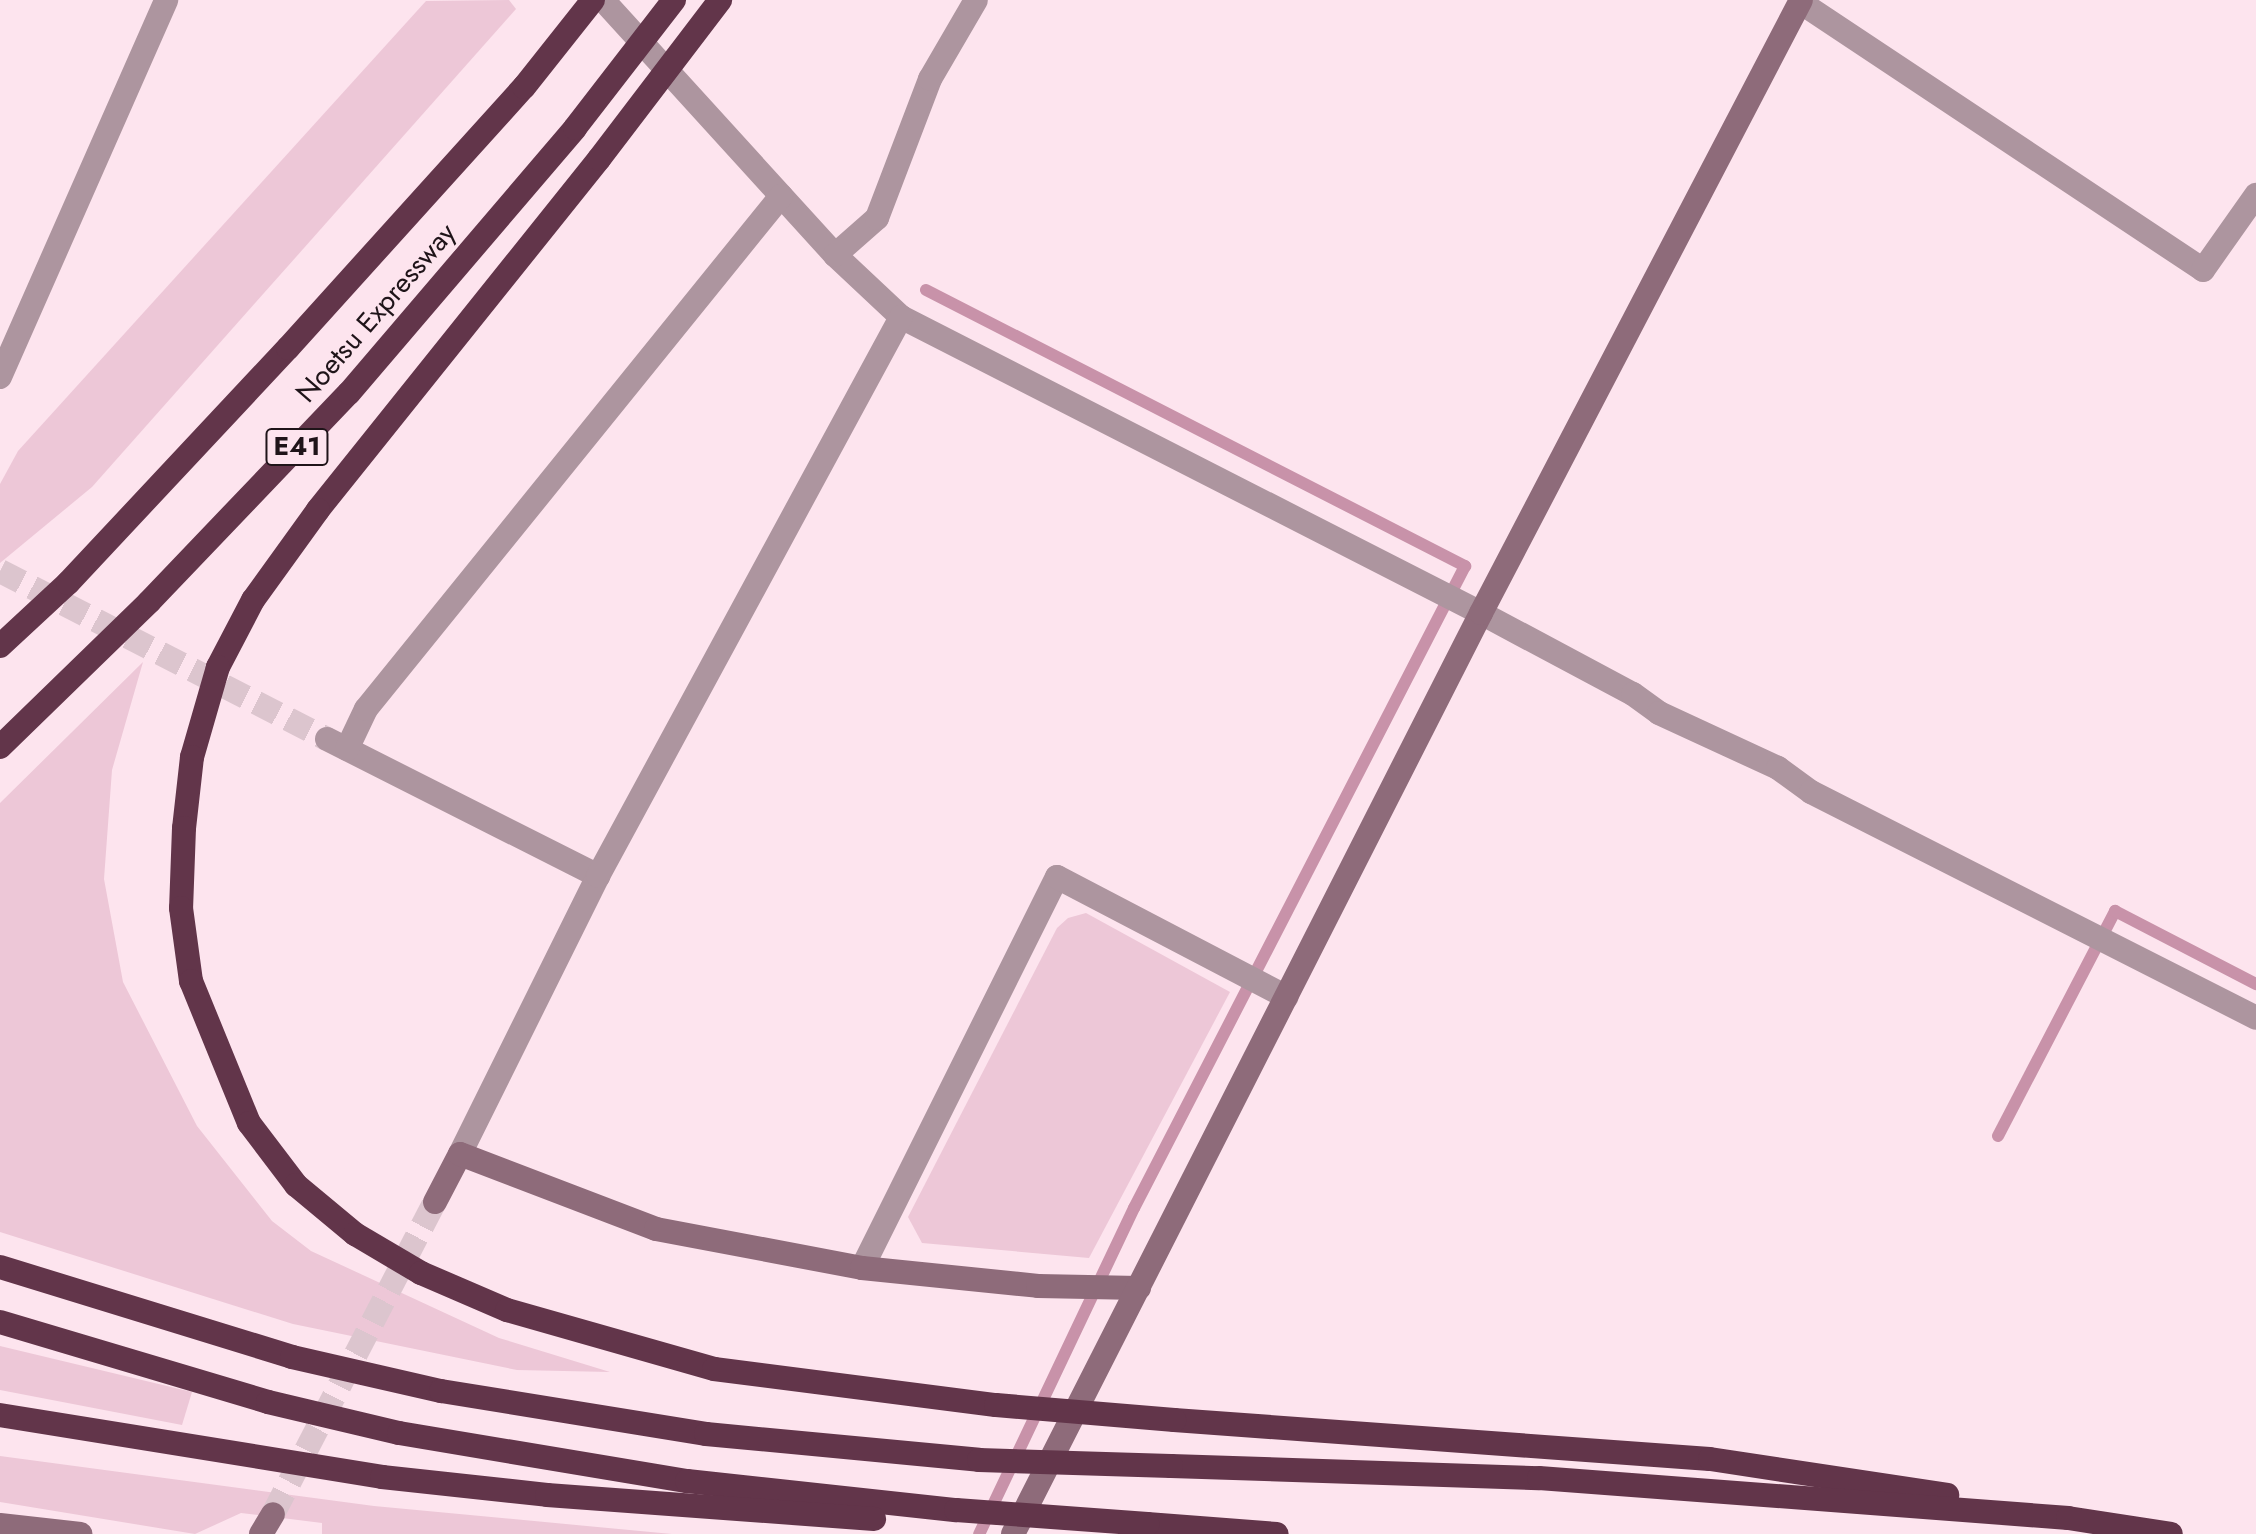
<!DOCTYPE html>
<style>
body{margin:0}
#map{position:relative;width:2256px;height:1534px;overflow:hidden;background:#fde4ee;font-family:Jost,sans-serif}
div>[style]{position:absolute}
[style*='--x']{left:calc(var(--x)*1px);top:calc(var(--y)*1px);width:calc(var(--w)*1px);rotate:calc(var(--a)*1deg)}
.green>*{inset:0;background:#edc7d7}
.stream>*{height:12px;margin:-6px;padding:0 6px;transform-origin:6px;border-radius:6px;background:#c892a9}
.street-tunnel>*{height:24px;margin-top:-12px;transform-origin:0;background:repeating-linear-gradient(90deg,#dcc5ce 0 24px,transparent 0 36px)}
.secondary-tunnel>*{height:24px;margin-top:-12px;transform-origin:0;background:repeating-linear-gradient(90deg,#dcc5ce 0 24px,transparent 0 36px)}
.street>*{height:24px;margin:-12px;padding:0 12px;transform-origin:12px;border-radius:12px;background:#ad959f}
.secondary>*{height:24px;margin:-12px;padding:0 12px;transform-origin:12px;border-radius:12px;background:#8e6b7a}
.highway>*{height:24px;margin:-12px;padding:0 12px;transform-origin:12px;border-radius:12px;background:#62354a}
.highway-bridge>*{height:24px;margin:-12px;padding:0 12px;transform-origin:12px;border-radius:12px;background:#62354a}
span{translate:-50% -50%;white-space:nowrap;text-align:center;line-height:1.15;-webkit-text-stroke:6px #fde4ee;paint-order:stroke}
.shield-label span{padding:2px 6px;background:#fde4ee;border:2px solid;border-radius:6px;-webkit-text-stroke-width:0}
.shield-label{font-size:26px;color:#1f1419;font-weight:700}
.street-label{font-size:28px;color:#1f1419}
</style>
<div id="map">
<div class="green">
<i style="clip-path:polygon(509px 0,516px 9px,92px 487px,0 563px,0 484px,18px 451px,426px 1px)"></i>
<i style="clip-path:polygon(143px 662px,112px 770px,104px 879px,123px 982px,197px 1126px,272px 1221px,311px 1251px,499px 1338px,610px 1372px,517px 1370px,293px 1324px,0 1232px,0 803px)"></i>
<i style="clip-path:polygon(1086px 913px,1230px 992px,1089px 1258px,922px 1243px,908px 1217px,1057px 928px,1068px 918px)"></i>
<i style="clip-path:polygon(0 1346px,192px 1392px,182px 1425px,0 1390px)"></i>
<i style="clip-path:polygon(0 1456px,374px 1506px,672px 1534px,322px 1534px,322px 1523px,241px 1513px,195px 1534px,0 1502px)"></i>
</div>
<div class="stream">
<i style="--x:926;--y:290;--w:606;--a:27.12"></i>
<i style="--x:1465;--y:566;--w:722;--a:117.27"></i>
<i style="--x:1134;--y:1208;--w:361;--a:115.4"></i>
<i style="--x:1998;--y:1136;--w:254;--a:-62.5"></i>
<i style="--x:2115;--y:911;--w:159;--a:27.4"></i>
</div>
<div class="street-tunnel">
<i style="--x:0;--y:571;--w:368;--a:27.2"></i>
</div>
<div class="secondary-tunnel">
<i style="--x:273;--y:1514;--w:352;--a:-62.6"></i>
</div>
<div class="street">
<i style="--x:603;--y:0;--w:345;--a:47.7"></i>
<i style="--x:835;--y:255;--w:91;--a:43.2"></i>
<i style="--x:901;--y:317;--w:651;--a:27.04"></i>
<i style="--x:1481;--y:613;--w:172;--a:28.1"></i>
<i style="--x:1633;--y:694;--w:32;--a:36"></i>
<i style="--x:1659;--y:713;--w:131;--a:24.8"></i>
<i style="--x:1778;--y:768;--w:41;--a:36"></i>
<i style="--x:1811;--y:792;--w:499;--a:26.9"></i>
<i style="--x:1800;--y:2;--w:484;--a:33.6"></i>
<i style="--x:2203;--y:270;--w:92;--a:-54.8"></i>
<i style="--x:835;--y:255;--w:56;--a:-41.4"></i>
<i style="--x:877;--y:218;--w:149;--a:-69.1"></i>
<i style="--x:930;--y:79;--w:91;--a:-59.8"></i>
<i style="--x:0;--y:377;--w:412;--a:-66.2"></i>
<i style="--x:327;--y:739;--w:304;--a:26.8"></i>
<i style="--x:347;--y:749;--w:44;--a:-64.6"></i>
<i style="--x:366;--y:709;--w:660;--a:-51.03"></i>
<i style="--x:460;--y:1154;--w:310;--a:-63.6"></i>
<i style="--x:598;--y:876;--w:636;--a:-61.54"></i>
<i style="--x:862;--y:1268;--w:437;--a:-63.5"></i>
<i style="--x:1057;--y:877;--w:259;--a:27.6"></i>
</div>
<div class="secondary">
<i style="--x:435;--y:1202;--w:54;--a:-62.5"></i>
<i style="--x:460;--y:1154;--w:210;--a:20.9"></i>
<i style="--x:656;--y:1229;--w:210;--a:10.7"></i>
<i style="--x:862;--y:1268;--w:177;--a:5.8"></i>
<i style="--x:1038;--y:1286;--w:101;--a:1.1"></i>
<i style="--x:0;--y:1525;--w:81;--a:6.4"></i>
<i style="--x:261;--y:1534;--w:23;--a:-59"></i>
<i style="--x:1013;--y:1534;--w:1033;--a:-63.06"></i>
<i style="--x:1481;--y:613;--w:691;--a:-62.43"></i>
</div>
<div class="highway">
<i style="--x:599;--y:159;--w:450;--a:128.7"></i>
<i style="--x:318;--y:510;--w:111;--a:125.8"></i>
<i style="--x:253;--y:600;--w:76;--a:117.6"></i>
<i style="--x:218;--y:667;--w:94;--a:106.1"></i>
<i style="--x:192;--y:757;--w:71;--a:96.4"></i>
<i style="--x:184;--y:828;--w:80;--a:92.1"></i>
<i style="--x:181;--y:908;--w:74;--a:82.2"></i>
<i style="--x:191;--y:981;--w:153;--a:67.8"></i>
<i style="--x:249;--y:1123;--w:78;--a:52.8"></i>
<i style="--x:296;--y:1185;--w:77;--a:39.7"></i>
<i style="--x:355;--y:1234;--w:77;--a:30.6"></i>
<i style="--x:421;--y:1273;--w:94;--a:23.3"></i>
<i style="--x:507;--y:1310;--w:215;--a:15.9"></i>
<i style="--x:714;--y:1369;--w:284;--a:7.3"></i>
<i style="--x:0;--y:646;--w:93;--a:-42.8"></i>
<i style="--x:68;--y:583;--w:322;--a:-46.9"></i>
<i style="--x:288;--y:348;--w:352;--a:-47.9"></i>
<i style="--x:524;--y:87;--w:111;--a:-51.6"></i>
<i style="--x:0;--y:747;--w:208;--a:-44.2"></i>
<i style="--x:149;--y:602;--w:289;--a:-46.3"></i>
<i style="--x:349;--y:393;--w:348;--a:-49.5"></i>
<i style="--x:0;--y:1267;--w:306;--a:17.1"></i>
<i style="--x:292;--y:1357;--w:153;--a:12.9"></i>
<i style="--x:441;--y:1391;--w:268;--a:9.2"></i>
<i style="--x:706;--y:1434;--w:274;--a:5.4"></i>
<i style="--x:0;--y:1322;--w:280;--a:16.6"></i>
<i style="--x:268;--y:1402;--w:135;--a:13.3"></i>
<i style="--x:399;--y:1433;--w:292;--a:9.5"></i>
<i style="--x:687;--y:1481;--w:271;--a:6.2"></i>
<i style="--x:0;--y:1415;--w:387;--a:9.2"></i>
<i style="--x:382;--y:1477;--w:166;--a:6.2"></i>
<i style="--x:547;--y:1495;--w:328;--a:4.2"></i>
<i style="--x:1174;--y:1420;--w:537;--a:4.16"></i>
<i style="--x:1710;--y:1459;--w:240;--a:8.6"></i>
<i style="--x:1171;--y:1466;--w:368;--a:1.9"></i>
<i style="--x:1539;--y:1478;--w:531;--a:4.32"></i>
<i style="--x:2068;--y:1518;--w:104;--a:8.8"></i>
<i style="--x:1147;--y:1524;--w:130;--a:4.4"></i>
</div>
<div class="highway-bridge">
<i style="--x:575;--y:128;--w:162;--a:-52.3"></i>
<i style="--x:599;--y:159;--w:200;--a:-52.7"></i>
<i style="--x:996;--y:1405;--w:179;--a:4.8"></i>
<i style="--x:979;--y:1460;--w:192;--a:1.8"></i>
<i style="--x:956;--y:1510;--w:192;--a:4.2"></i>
</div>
<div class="shield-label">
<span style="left:297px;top:447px">E41</span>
</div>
<div class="street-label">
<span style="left:376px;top:313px;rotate:-49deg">Noetsu Expressway</span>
</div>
</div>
